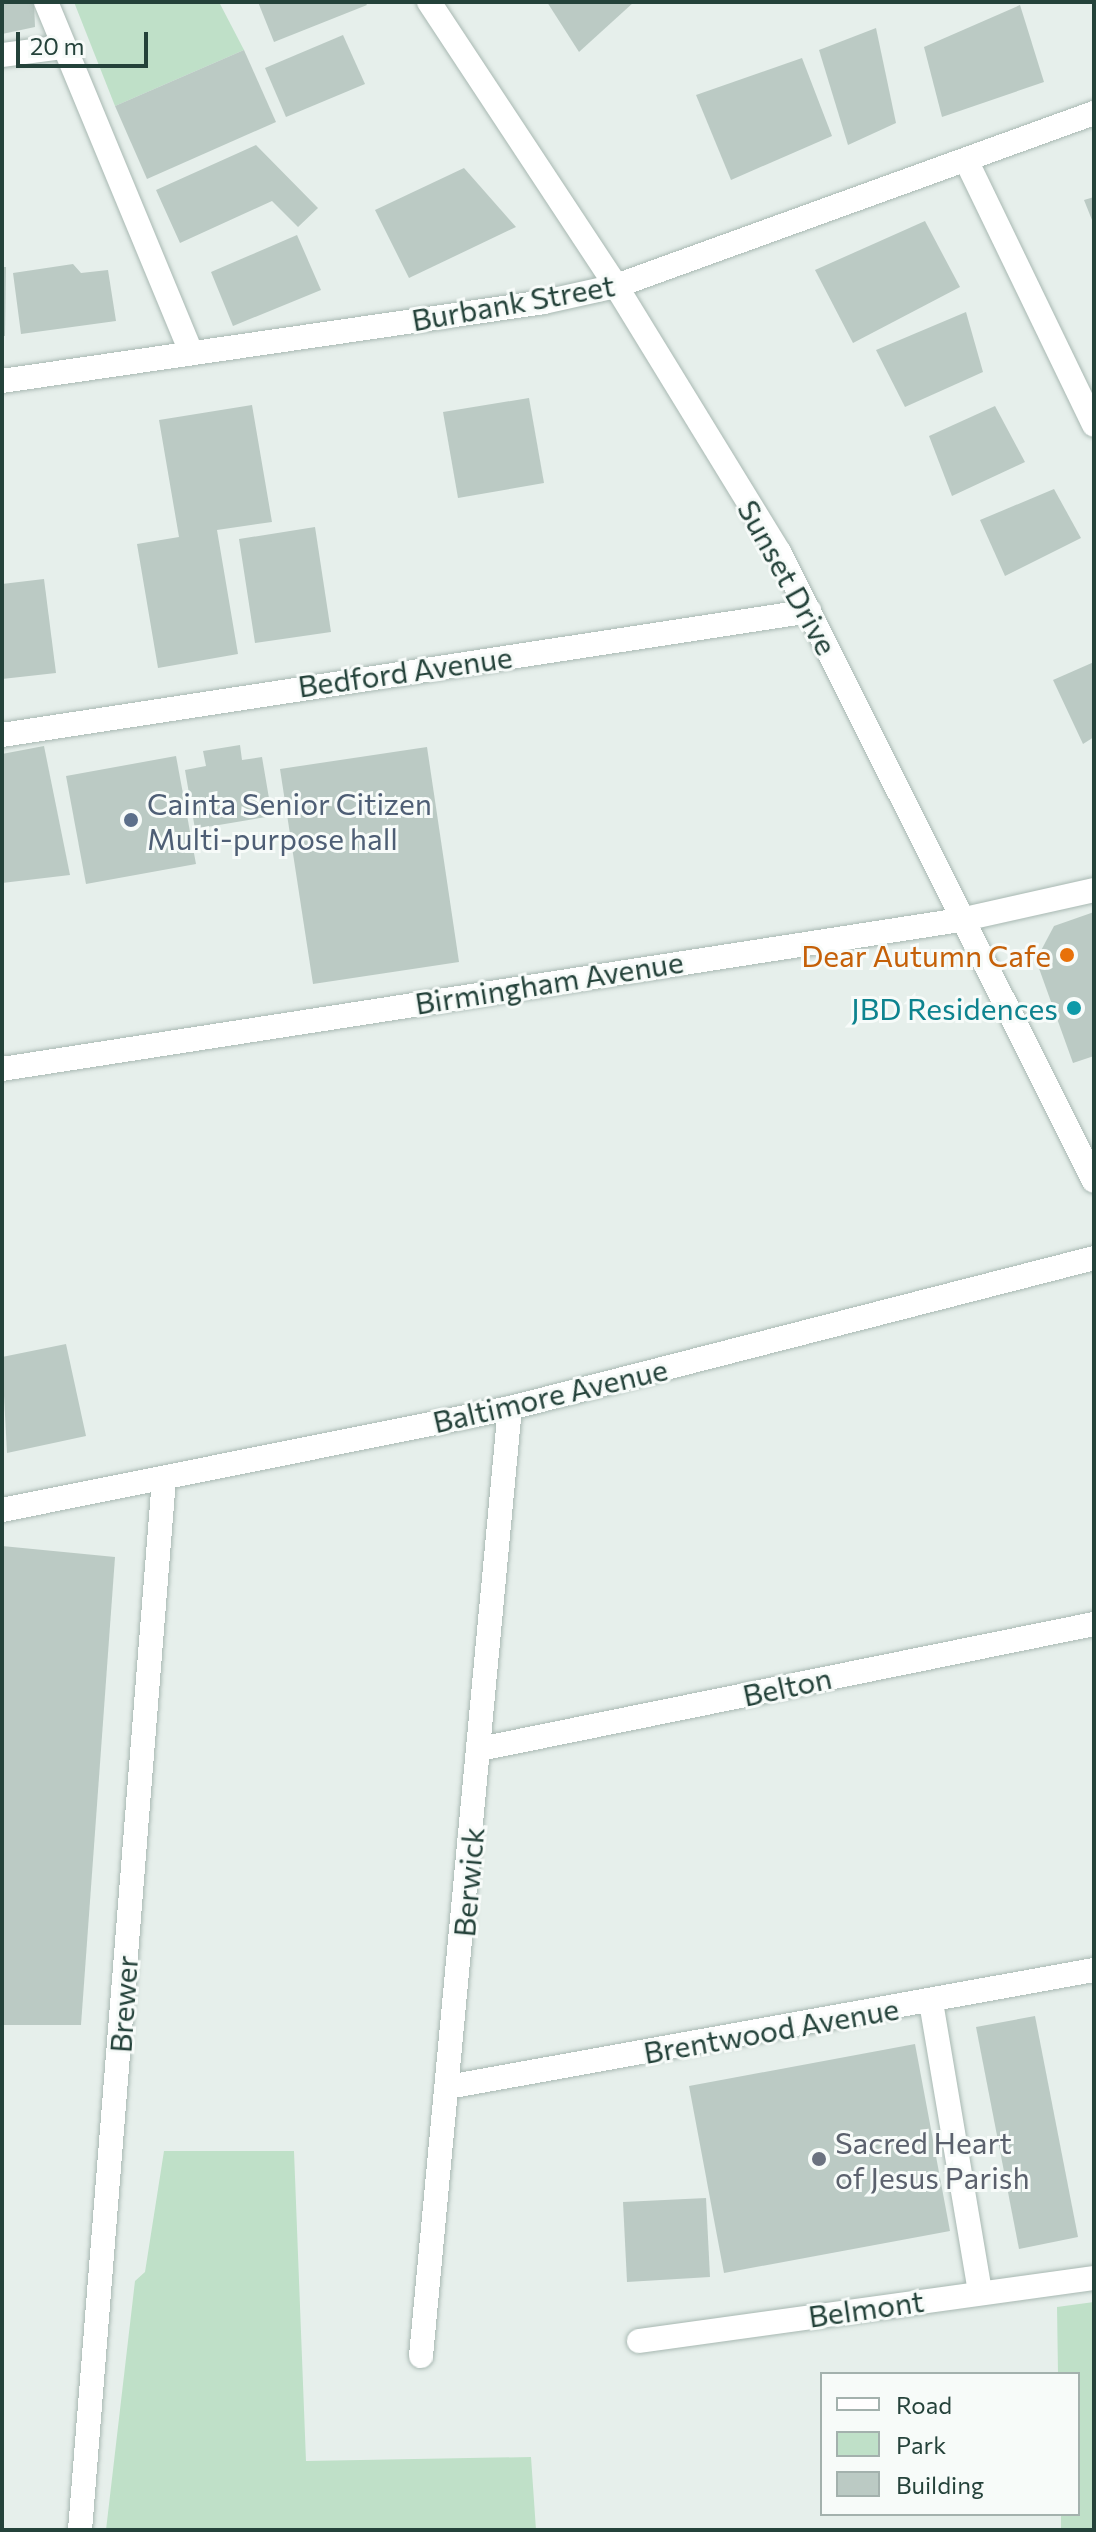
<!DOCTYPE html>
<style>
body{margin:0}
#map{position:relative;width:1096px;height:2532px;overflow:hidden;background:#e6efeb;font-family:Commissioner,sans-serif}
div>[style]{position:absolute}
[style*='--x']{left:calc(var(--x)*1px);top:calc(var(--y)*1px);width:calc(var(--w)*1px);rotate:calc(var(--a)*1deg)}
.green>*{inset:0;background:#bfe0c8}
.building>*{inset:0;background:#bbcac4}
.roads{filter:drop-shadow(0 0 2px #a8b8b2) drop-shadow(0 0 2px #a8b8b2)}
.minor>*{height:24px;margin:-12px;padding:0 12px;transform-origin:12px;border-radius:12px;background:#fff}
.dots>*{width:22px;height:22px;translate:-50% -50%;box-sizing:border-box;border:4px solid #f7fbf9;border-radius:50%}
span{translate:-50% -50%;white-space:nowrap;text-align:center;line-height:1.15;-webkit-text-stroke:6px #f7fbf9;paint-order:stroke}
.street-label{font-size:30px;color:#24423a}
.service-label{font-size:30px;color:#4e5e75}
.left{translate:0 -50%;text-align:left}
.food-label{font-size:30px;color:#c56008}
.right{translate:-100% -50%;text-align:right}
.culture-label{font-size:30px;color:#0d838f}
.worship-label{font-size:30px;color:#5b616d}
.frame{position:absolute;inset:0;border:4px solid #24423a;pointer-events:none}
.legend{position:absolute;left:820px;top:2372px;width:260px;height:144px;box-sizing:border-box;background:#f7fbf9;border:2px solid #a3b1ad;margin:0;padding:10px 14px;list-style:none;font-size:24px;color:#24423a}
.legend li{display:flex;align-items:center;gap:16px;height:40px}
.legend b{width:40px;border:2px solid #a3b1ad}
.scale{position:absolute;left:16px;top:32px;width:132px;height:36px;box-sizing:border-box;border:4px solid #24423a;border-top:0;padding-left:10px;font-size:24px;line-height:28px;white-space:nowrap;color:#24423a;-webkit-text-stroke:6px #f7fbf9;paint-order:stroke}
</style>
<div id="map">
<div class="green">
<i style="clip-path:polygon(74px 2px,219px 2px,244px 50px,115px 106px)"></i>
<i style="clip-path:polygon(164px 2151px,294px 2151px,306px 2461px,531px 2457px,536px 2530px,106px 2530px,135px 2281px,145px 2272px)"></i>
<i style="clip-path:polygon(1094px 2302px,1094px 2530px,1061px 2530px,1061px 2514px,1078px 2514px,1078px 2374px,1058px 2374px,1057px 2307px)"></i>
</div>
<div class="building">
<i style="clip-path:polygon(2px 2px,34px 2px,35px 27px,2px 34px)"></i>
<i style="clip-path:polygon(258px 2px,365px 2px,367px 5px,274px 42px)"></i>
<i style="clip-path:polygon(547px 2px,634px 2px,579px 52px)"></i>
<i style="clip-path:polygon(1020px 5px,1044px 82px,942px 117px,924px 47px)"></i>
<i style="clip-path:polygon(876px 28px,896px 123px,848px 145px,819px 50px)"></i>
<i style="clip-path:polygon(343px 35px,365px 84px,286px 117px,265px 68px)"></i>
<i style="clip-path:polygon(244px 50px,276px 122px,147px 179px,115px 106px)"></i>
<i style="clip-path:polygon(802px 58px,832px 136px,731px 180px,696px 95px)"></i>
<i style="clip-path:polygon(256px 145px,318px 208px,298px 227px,272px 201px,180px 243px,156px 190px)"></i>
<i style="clip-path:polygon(464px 168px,516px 227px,409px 278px,375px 210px)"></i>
<i style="clip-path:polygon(1094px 197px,1094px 225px,1084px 200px)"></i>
<i style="clip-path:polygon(925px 221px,960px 287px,853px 343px,815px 270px)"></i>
<i style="clip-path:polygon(297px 235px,321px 290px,233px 326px,211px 272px)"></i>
<i style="clip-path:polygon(73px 264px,81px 273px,108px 270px,116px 321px,21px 334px,13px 273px)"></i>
<i style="clip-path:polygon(2px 267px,6px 267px,5px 336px,2px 336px)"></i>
<i style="clip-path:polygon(966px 312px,983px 372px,905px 407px,876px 350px)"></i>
<i style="clip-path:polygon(529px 398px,544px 483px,458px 498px,443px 412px)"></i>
<i style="clip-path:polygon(252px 405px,272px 522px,217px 530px,238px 654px,158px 668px,137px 544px,179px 537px,159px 420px)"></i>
<i style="clip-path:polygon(995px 406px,1025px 462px,952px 496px,929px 436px)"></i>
<i style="clip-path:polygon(1054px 489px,1081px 538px,1005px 576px,980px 520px)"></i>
<i style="clip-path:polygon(315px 527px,331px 632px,255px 643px,239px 539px)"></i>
<i style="clip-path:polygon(44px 579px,56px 673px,2px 679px,2px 584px)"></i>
<i style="clip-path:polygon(1094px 662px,1094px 737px,1083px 744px,1053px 680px)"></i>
<i style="clip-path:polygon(240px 745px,242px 760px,262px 757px,272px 816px,195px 829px,185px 770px,206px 766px,203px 751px)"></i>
<i style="clip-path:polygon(44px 746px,70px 875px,2px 883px,2px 754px)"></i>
<i style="clip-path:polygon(427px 747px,459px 962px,313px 984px,280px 769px)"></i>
<i style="clip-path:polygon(176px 756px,196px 864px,86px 884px,66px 776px)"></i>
<i style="clip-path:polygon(1094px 912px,1094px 1056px,1073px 1063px,1036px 960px,1054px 926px)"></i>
<i style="clip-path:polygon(66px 1344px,86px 1436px,7px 1453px,2px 1357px)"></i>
<i style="clip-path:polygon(2px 1546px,115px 1557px,81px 2025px,2px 2025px)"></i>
<i style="clip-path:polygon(1035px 2016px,1078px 2237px,1019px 2249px,976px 2027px)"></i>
<i style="clip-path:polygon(915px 2044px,950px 2231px,724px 2273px,689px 2086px)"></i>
<i style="clip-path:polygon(706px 2198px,710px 2277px,627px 2282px,623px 2202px)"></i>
</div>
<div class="roads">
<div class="minor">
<i style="--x:46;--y:2;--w:379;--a:67.5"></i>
<i style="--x:429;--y:2;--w:340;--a:56.6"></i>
<i style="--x:616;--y:286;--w:312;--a:58.5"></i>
<i style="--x:779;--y:552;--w:703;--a:63.4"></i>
<i style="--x:2;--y:55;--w:62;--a:-7.5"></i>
<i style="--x:966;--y:160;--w:294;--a:64.2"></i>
<i style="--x:2;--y:381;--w:548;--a:-8.29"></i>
<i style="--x:544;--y:302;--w:74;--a:-12.5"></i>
<i style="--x:616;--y:286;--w:508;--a:-19.9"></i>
<i style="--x:2;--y:735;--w:817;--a:-8.72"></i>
<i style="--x:2;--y:1069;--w:970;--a:-8.84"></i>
<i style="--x:960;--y:920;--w:137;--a:-12.6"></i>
<i style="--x:2;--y:1510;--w:518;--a:-11.35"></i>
<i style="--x:510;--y:1408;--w:603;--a:-14.4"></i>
<i style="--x:480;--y:1749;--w:627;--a:-11.51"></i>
<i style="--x:931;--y:2002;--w:294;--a:80.4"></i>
<i style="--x:448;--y:2087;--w:657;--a:-10.27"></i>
<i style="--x:639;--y:2341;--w:459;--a:-7.9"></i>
<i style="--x:421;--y:2356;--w:952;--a:-84.64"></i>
<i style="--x:80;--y:2530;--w:1055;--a:-85.43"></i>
</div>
</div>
<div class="dots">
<i style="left:131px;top:820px;background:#5c6f8a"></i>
<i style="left:1067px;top:955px;background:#e8710a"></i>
<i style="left:1074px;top:1008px;background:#0f9aa8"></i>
<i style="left:819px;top:2159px;background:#6b7280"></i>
</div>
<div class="street-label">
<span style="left:513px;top:302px;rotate:-10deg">Burbank Street</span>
<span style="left:788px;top:577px;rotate:61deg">Sunset Drive</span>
<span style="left:405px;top:671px;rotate:-8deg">Bedford Avenue</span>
<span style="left:549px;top:982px;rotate:-9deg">Birmingham Avenue</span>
<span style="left:550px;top:1395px;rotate:-13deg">Baltimore Avenue</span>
<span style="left:787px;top:1686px;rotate:-12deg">Belton</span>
<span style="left:468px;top:1882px;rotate:-85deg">Berwick</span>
<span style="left:123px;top:2004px;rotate:-86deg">Brewer</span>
<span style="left:771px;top:2030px;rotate:-10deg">Brentwood Avenue</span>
<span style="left:866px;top:2308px;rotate:-8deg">Belmont</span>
</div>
<div class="service-label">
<span class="left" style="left:147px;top:820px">Cainta Senior Citizen<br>Multi-purpose hall</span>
</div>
<div class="food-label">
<span class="right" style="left:1051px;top:955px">Dear Autumn Cafe</span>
</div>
<div class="culture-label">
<span class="right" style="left:1058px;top:1008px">JBD Residences</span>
</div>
<div class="worship-label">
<span class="left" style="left:835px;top:2159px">Sacred Heart<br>of Jesus Parish</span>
</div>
<div class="frame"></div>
<ul class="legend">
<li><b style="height:10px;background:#fff"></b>Road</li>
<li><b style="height:22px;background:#bfe0c8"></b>Park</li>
<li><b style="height:22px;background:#bbcac4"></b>Building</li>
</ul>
<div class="scale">20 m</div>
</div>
